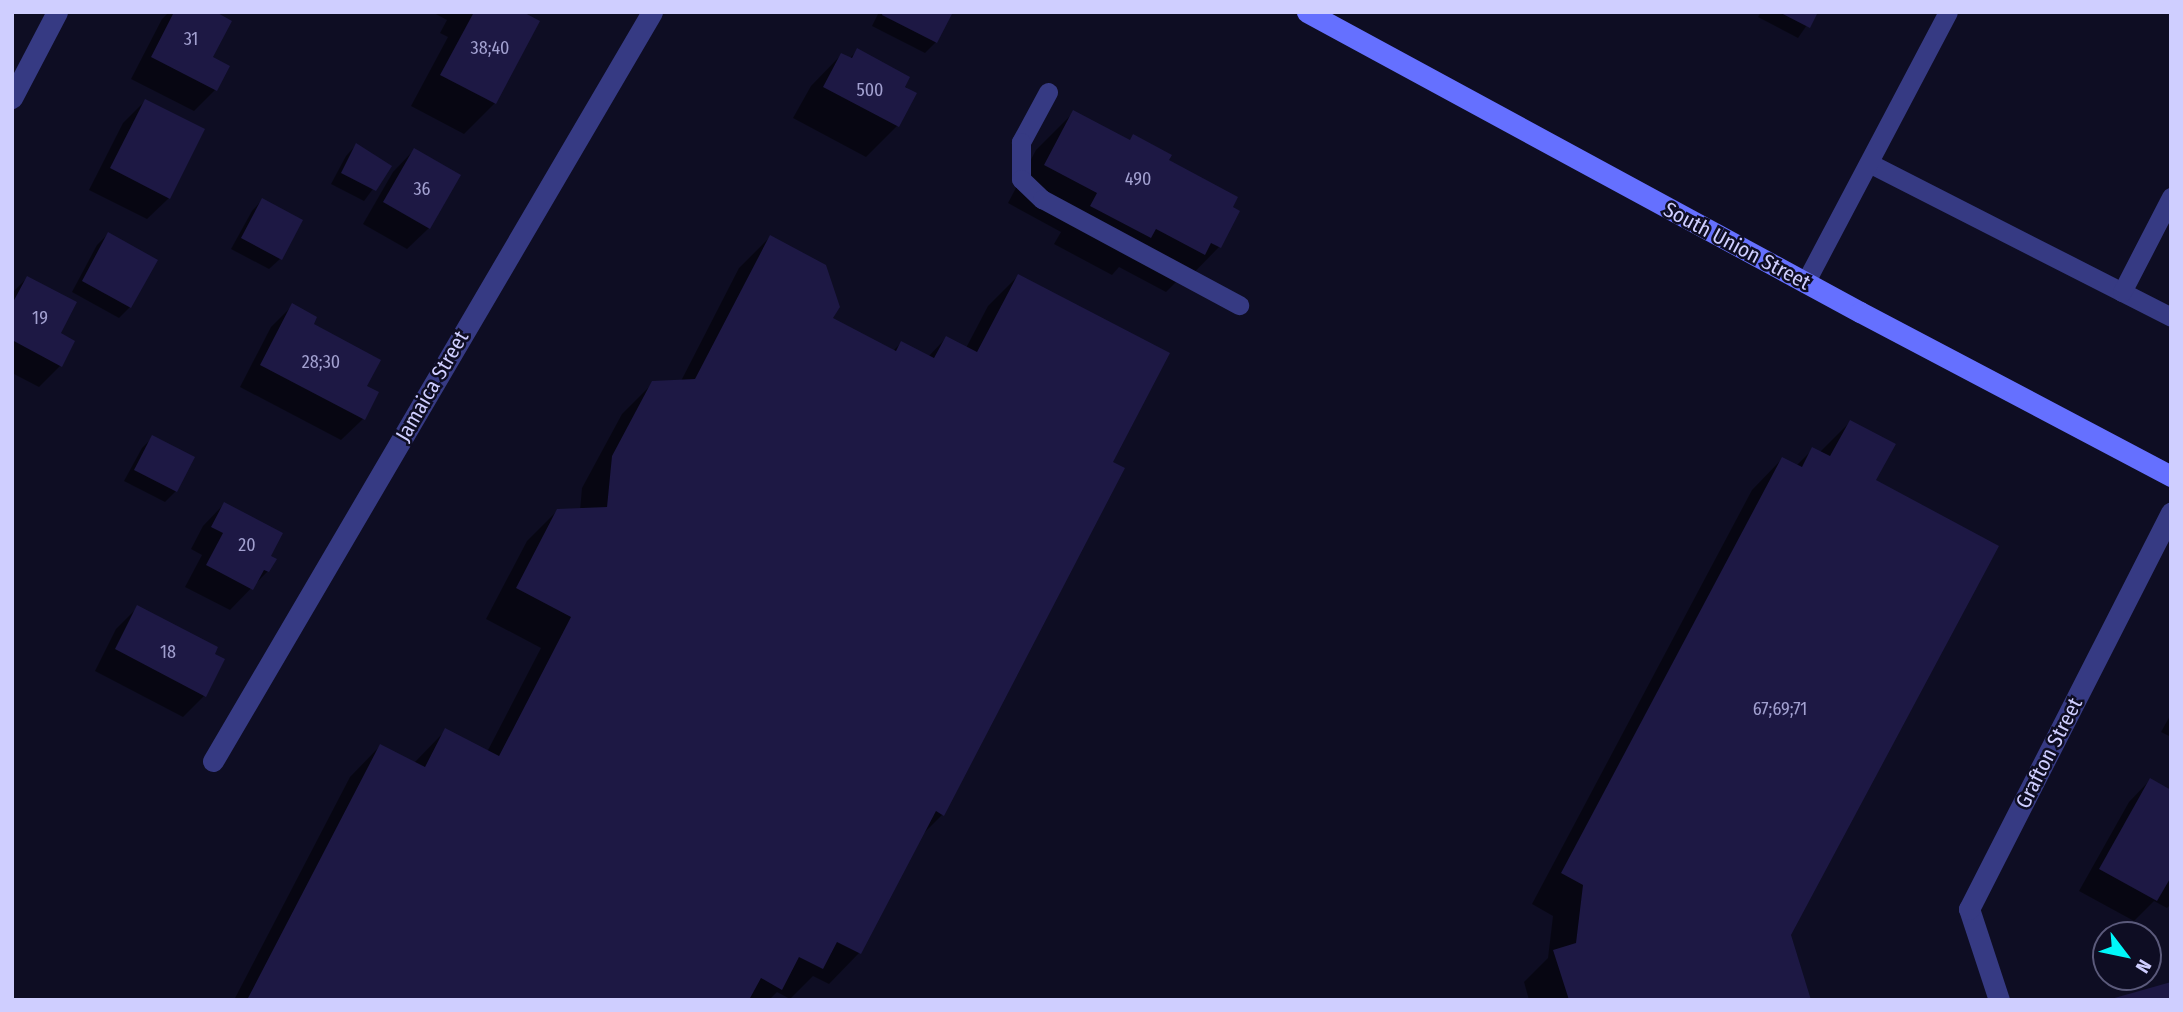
<!DOCTYPE html>
<style>
body{margin:0}
#map{position:relative;width:2183px;height:1012px;overflow:hidden;background:#0e0d23;font-family:"Fira Sans Condensed",sans-serif}
div>[style]{position:absolute}
[style*='--x']{left:calc(var(--x)*1px);top:calc(var(--y)*1px);width:calc(var(--w)*1px);rotate:calc(var(--a)*1deg)}
.shadow>*{inset:0;background:#0007}
.building>*{inset:0;background:#1d1844}
.lane>*{height:19px;margin:-9.5px;padding:0 9.5px;transform-origin:9.5px;border-radius:9.5px;background:#363a83}
.street>*{height:21px;margin:-10.5px;padding:0 10.5px;transform-origin:10.5px;border-radius:10.5px;background:#363a83}
.secondary>*{height:21px;margin:-10.5px;padding:0 10.5px;transform-origin:10.5px;border-radius:10.5px;background:#6570ff}
span{translate:-50% -50%;white-space:nowrap;text-align:center;line-height:1.15;-webkit-text-stroke:5px #0e0d23;paint-order:stroke}
.number-label{font-size:18px;color:#a2a0d0}
.number-label span{-webkit-text-stroke-width:0}
.street-label{font-size:21px;color:#cfceff}
.frame{position:absolute;inset:0;border:14px solid #cfceff;pointer-events:none}
.north{position:absolute;left:2092px;top:921px;width:70px;height:70px;box-sizing:border-box;background:#0e0d23;border:2px solid #5b5a7b;border-radius:50%;rotate:122deg;font-size:19px;font-weight:700;line-height:28px;text-align:center;color:#cfceff}
.north::after{content:'';display:block;margin:auto;width:24px;height:32px;background:#00f8f9;clip-path:polygon(50% 0,100% 100%,50% 72%,0 100%)}
</style>
<div id="map">
<div class="shadow">
<i style="clip-path:polygon(169px 12px,212px 12px,210px 58px,215px 90px,194px 111px,131px 79px,162px 19px)"></i>
<i style="clip-path:polygon(432px 12px,519px 12px,495px 103px,464px 134px,411px 106px,448px 37px,440px 33px,447px 20px)"></i>
<i style="clip-path:polygon(879px 12px,952px 12px,936px 42px,925px 53px,872px 26px)"></i>
<i style="clip-path:polygon(1761px 12px,1816px 12px,1798px 38px,1758px 17px)"></i>
<i style="clip-path:polygon(858px 50px,915px 94px,897px 126px,866px 157px,793px 118px,811px 86px,841px 55px,849px 59px)"></i>
<i style="clip-path:polygon(145px 101px,169px 198px,147px 219px,89px 190px,123px 123px)"></i>
<i style="clip-path:polygon(1074px 112px,1167px 161px,1219px 247px,1182px 285px,1176px 282px,1166px 292px,1119px 267px,1112px 275px,1054px 244px,1061px 232px,1008px 203px,1036px 150px)"></i>
<i style="clip-path:polygon(356px 145px,390px 166px,364px 201px,331px 184px,346px 156px)"></i>
<i style="clip-path:polygon(414px 150px,429px 228px,407px 249px,363px 224px,393px 172px)"></i>
<i style="clip-path:polygon(262px 200px,280px 259px,269px 269px,231px 249px,252px 211px)"></i>
<i style="clip-path:polygon(108px 234px,130px 307px,119px 318px,72px 292px,97px 245px)"></i>
<i style="clip-path:polygon(770px 237px,831px 319px,893px 351px,901px 343px,928px 357px,946px 338px,966px 348px,988px 306px,1018px 276px,1111px 463px,942px 815px,921px 836px,859px 953px,829px 984px,813px 976px,790px 999px,777px 992px,769px 1000px,234px 1000px,350px 777px,380px 746px,414px 763px,445px 731px,487px 752px,541px 648px,486px 619px,527px 541px,558px 510px,580px 510px,582px 488px,622px 414px,653px 383px,681px 381px,739px 268px)"></i>
<i style="clip-path:polygon(27px 278px,58px 334px,60px 366px,39px 387px,12px 373px,12px 293px)"></i>
<i style="clip-path:polygon(293px 305px,365px 387px,363px 419px,341px 440px,240px 387px,271px 327px)"></i>
<i style="clip-path:polygon(1850px 422px,1874px 481px,1789px 934px,1809px 1000px,1529px 1000px,1524px 982px,1548px 958px,1553px 916px,1532px 904px,1752px 490px,1782px 459px,1796px 466px,1813px 449px,1819px 453px)"></i>
<i style="clip-path:polygon(153px 437px,176px 491px,165px 502px,124px 481px,142px 448px)"></i>
<i style="clip-path:polygon(224px 504px,269px 557px,268px 571px,230px 610px,185px 587px,202px 555px,191px 549px,203px 526px)"></i>
<i style="clip-path:polygon(138px 607px,204px 696px,183px 717px,95px 671px,116px 629px)"></i>
<i style="clip-path:polygon(2171px 714px,2171px 737px,2161px 732px)"></i>
<i style="clip-path:polygon(2150px 780px,2171px 792px,2171px 904px,2167px 908px,2154px 901px,2134px 921px,2079px 891px,2129px 802px)"></i>
</div>
<div class="building">
<i style="clip-path:polygon(174px 12px,216px 12px,232px 21px,213px 57px,230px 66px,217px 91px,151px 57px)"></i>
<i style="clip-path:polygon(474px 12px,523px 12px,540px 21px,496px 104px,440px 75px)"></i>
<i style="clip-path:polygon(883px 12px,953px 12px,937px 43px,882px 15px)"></i>
<i style="clip-path:polygon(1779px 12px,1818px 12px,1810px 28px)"></i>
<i style="clip-path:polygon(857px 48px,910px 77px,905px 87px,917px 93px,899px 127px,823px 87px,841px 53px,852px 58px)"></i>
<i style="clip-path:polygon(145px 99px,205px 129px,170px 199px,110px 168px)"></i>
<i style="clip-path:polygon(1073px 110px,1130px 140px,1133px 134px,1172px 155px,1169px 160px,1238px 197px,1233px 207px,1240px 211px,1221px 248px,1211px 243px,1205px 255px,1156px 229px,1151px 238px,1090px 206px,1097px 193px,1044px 165px)"></i>
<i style="clip-path:polygon(356px 143px,392px 166px,376px 191px,341px 173px)"></i>
<i style="clip-path:polygon(414px 148px,461px 175px,430px 229px,383px 202px)"></i>
<i style="clip-path:polygon(262px 198px,303px 220px,282px 260px,241px 238px)"></i>
<i style="clip-path:polygon(108px 232px,158px 260px,131px 308px,82px 281px)"></i>
<i style="clip-path:polygon(770px 235px,826px 265px,840px 307px,833px 318px,896px 351px,901px 341px,934px 358px,946px 336px,977px 352px,1018px 274px,1170px 353px,1113px 462px,1125px 468px,944px 816px,936px 811px,861px 954px,837px 942px,823px 969px,799px 957px,782px 990px,761px 978px,749px 1000px,247px 1000px,380px 744px,425px 767px,445px 728px,499px 756px,571px 617px,516px 588px,557px 509px,607px 507px,612px 456px,652px 381px,695px 379px)"></i>
<i style="clip-path:polygon(27px 276px,77px 302px,61px 333px,75px 341px,62px 367px,12px 340px,12px 304px)"></i>
<i style="clip-path:polygon(292px 303px,317px 317px,314px 324px,381px 360px,367px 386px,379px 392px,365px 420px,260px 365px)"></i>
<i style="clip-path:polygon(1850px 420px,1896px 444px,1876px 480px,1999px 546px,1791px 935px,1811px 1000px,1569px 1000px,1553px 950px,1576px 943px,1583px 885px,1561px 873px,1782px 457px,1802px 467px,1812px 447px,1830px 456px)"></i>
<i style="clip-path:polygon(152px 435px,195px 457px,177px 492px,134px 470px)"></i>
<i style="clip-path:polygon(224px 502px,283px 533px,271px 556px,277px 559px,269px 572px,264px 570px,253px 590px,206px 565px,223px 533px,211px 527px)"></i>
<i style="clip-path:polygon(137px 605px,218px 647px,215px 654px,225px 659px,206px 697px,115px 649px)"></i>
<i style="clip-path:polygon(2150px 778px,2171px 790px,2171px 877px,2157px 901px,2099px 869px)"></i>
<i style="clip-path:polygon(2171px 982px,2171px 1000px,2111px 1000px,2111px 999px)"></i>
</div>
<div class="lane">
<i style="--x:1048;--y:92;--w:57;--a:118.4"></i>
<i style="--x:1021;--y:142;--w:37;--a:90"></i>
<i style="--x:1021;--y:179;--w:29;--a:44"></i>
<i style="--x:1042;--y:199;--w:224;--a:28.3"></i>
<i style="--x:1869;--y:163;--w:339;--a:27"></i>
<i style="--x:1805;--y:283;--w:306;--a:-62.2"></i>
<i style="--x:2122;--y:292;--w:107;--a:-62.7"></i>
</div>
<div class="street">
<i style="--x:12;--y:98;--w:97;--a:-62.4"></i>
<i style="--x:213;--y:761;--w:868;--a:-59.62"></i>
<i style="--x:1999;--y:1000;--w:96;--a:-108.2"></i>
<i style="--x:1969;--y:909;--w:445;--a:-63"></i>
</div>
<div class="secondary">
<i style="--x:1307;--y:12;--w:629;--a:28.48"></i>
<i style="--x:1860;--y:312;--w:352;--a:27.8"></i>
</div>
<div class="number-label">
<span style="left:191px;top:39px">31</span>
<span style="left:490px;top:48px">38;40</span>
<span style="left:870px;top:90px">500</span>
<span style="left:1138px;top:179px">490</span>
<span style="left:422px;top:189px">36</span>
<span style="left:40px;top:318px">19</span>
<span style="left:321px;top:362px">28;30</span>
<span style="left:247px;top:545px">20</span>
<span style="left:168px;top:652px">18</span>
<span style="left:1780px;top:709px">67;69;71</span>
</div>
<div class="street-label">
<span style="left:1737px;top:246px;rotate:28deg">South Union Street</span>
<span style="left:432px;top:386px;rotate:-60deg">Jamaica Street</span>
<span style="left:2049px;top:753px;rotate:-63deg">Grafton Street</span>
</div>
<div class="frame"></div>
<div class="north">N</div>
</div>
